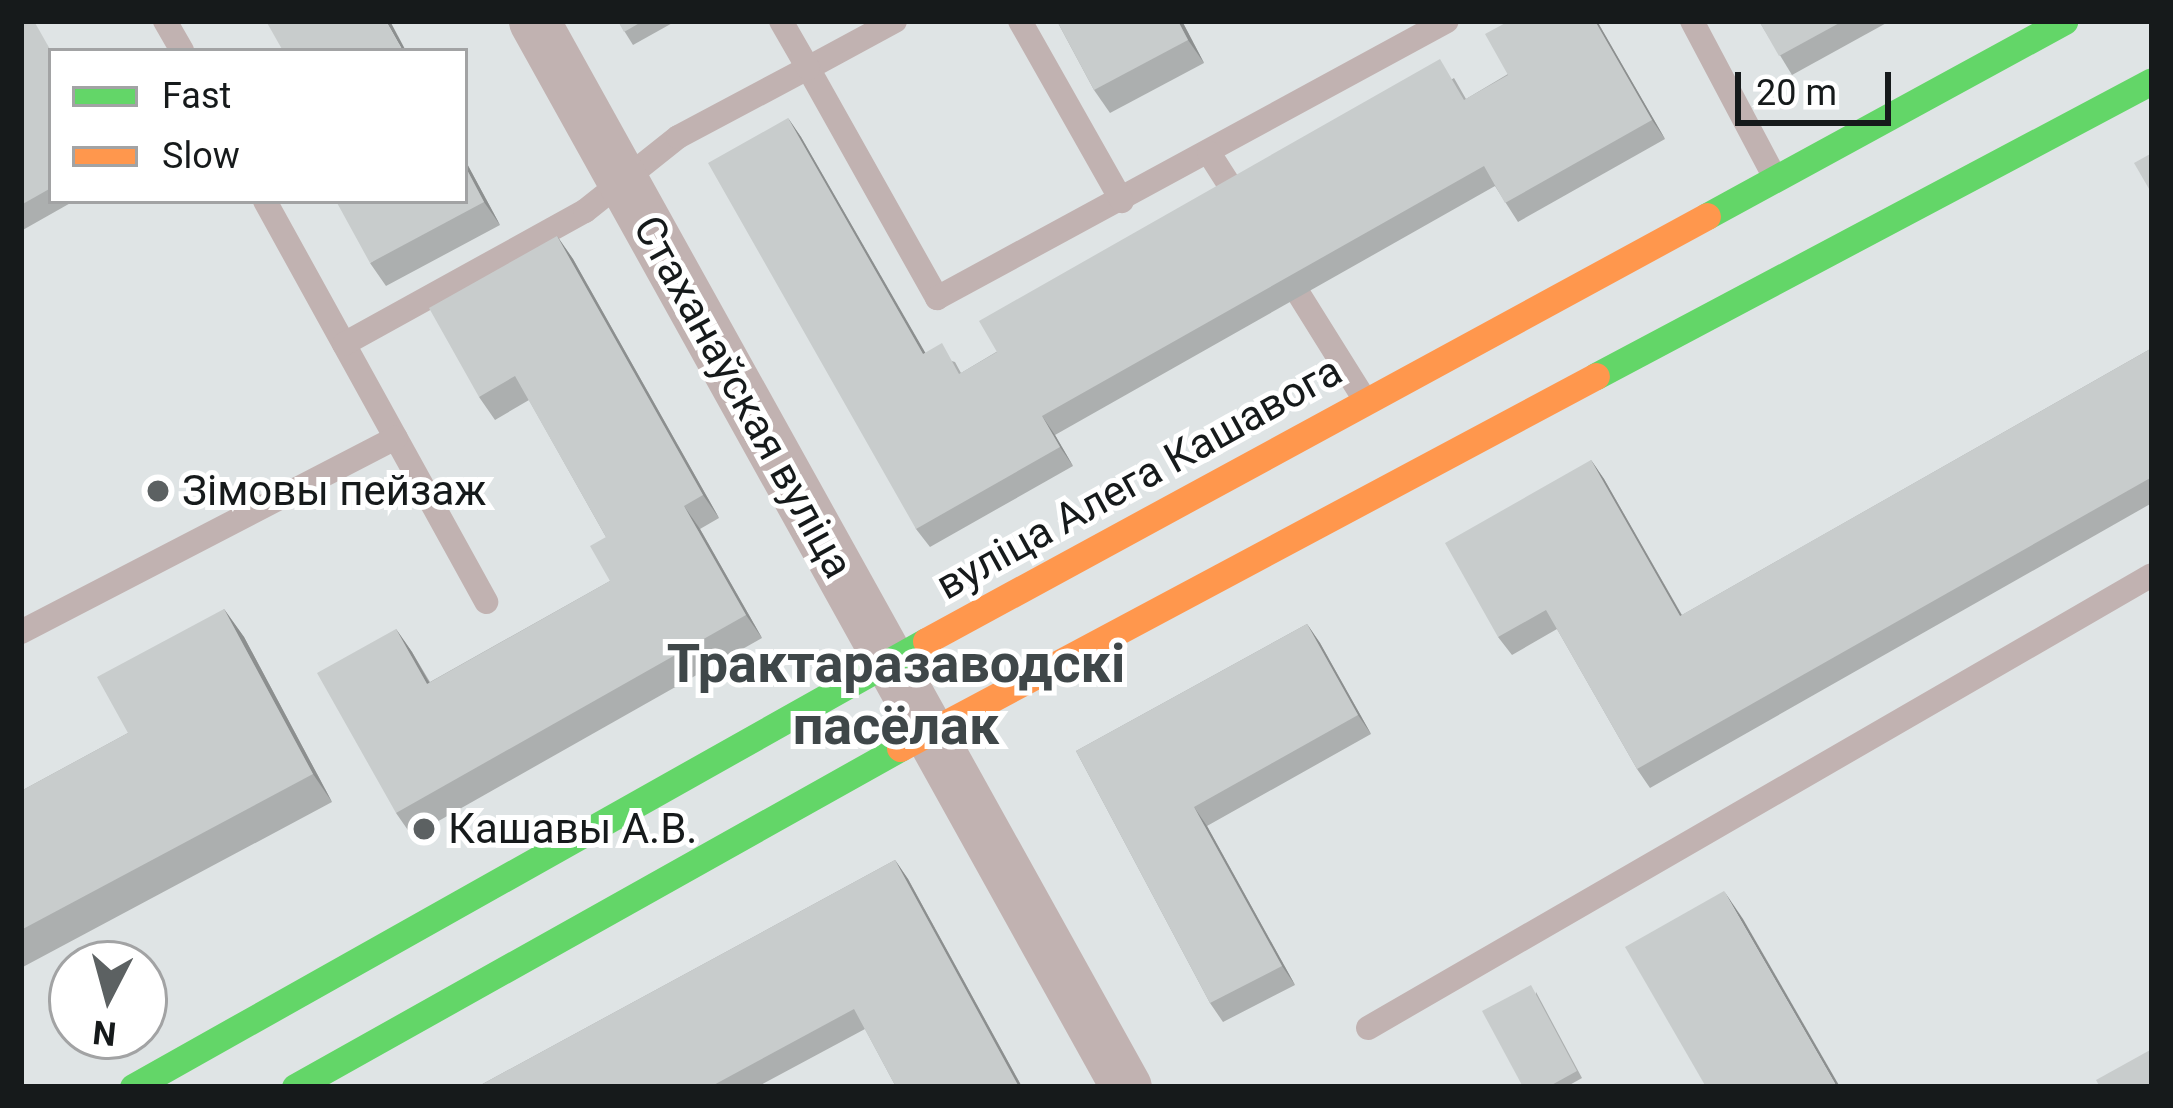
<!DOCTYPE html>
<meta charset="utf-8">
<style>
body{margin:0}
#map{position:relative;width:2173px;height:1108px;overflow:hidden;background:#dfe4e5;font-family:Roboto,sans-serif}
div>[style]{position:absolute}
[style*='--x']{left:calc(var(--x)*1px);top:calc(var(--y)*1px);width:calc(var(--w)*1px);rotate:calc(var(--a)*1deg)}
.lane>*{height:24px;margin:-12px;padding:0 12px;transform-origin:12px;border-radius:12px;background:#c1b2b1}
.street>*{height:51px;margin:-25.5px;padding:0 25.5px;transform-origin:25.5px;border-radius:25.5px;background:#c1b2b1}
.fast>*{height:27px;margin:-13.5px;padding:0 13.5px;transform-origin:13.5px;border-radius:13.5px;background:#63d668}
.slow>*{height:27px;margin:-13.5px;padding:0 13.5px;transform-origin:13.5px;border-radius:13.5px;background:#ff974d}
.wall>*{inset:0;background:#acafaf}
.shaded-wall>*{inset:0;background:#8c8f8f}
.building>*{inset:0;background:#c8cccc}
.dots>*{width:33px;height:33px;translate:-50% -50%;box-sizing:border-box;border:6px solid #fff;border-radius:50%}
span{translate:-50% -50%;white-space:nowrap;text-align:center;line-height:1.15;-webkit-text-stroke:10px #fff;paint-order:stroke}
.street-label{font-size:42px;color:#161a1b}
.poi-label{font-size:42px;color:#161a1b}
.left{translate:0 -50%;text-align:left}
.district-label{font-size:54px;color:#3f4749;font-weight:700}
.frame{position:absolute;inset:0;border:24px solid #161a1b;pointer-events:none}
.legend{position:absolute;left:48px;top:48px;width:420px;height:156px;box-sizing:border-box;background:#fff;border:3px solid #a2a3a4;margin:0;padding:15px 21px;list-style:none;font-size:36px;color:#161a1b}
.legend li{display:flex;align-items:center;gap:24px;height:60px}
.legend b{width:60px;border:3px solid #a2a3a4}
.north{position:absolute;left:48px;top:940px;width:120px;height:120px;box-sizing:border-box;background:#fff;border:3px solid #a2a3a4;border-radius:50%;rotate:186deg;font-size:33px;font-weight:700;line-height:48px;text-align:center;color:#161a1b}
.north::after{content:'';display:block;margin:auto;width:42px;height:54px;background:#5c6162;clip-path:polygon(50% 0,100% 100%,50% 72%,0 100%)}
.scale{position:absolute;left:1735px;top:72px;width:156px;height:54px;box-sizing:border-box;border:6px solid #161a1b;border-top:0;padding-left:15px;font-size:36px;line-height:42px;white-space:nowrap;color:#161a1b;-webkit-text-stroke:9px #fff;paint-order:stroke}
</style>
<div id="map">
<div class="lane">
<i style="--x:165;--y:21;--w:34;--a:60"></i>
<i style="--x:895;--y:21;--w:99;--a:151.6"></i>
<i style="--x:808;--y:68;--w:264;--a:60.7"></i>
<i style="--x:937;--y:298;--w:580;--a:-28.51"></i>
<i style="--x:1020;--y:21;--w:207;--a:60.5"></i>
<i style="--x:1692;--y:21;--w:173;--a:62.1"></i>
<i style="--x:1209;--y:153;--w:56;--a:57.4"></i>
<i style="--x:265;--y:201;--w:458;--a:61.1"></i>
<i style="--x:1300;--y:296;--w:123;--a:58"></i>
<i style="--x:344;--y:344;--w:275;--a:-28.9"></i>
<i style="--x:585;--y:211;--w:119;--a:-38.5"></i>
<i style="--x:678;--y:137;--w:147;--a:-28"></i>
<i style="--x:808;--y:68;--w:54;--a:-119.9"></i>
<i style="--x:21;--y:632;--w:422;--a:-27.4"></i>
<i style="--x:1368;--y:1028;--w:905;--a:-30.02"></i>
</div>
<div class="street">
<i style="--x:534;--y:21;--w:1219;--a:60.95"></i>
</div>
<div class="fast">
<i style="--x:1707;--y:216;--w:407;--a:-28.6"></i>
<i style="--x:1596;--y:376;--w:629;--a:-27.95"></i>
<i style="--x:133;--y:1087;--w:910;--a:-29.35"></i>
<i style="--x:295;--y:1087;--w:694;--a:-29.26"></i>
</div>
<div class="slow">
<i style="--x:926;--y:641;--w:889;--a:-28.55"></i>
<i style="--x:900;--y:748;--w:789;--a:-28.12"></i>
</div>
<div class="wall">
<i style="clip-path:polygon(21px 21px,51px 51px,51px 201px,74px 201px,21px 231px)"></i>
<i style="clip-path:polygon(618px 21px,676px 21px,633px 45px)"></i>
<i style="clip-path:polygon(1057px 21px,1182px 21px,1204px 63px,1110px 113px,1094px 90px)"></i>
<i style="clip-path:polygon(1597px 21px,1665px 139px,1518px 222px,1495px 186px,1055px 435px,1073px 466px,930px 547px,916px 529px,788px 118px,801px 137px,925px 353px,955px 362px,961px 373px,1454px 78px,1466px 99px)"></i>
<i style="clip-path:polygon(1759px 21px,1890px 21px,1792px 75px)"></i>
<i style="clip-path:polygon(465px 160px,500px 225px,386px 286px,370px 263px,465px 201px)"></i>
<i style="clip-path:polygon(557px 236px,573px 259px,719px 518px,700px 529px,762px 638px,412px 836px,396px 813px,396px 629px,412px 652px,430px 682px,610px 581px,606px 537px,529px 400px,495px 420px,479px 397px)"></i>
<i style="clip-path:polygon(2152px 348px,2152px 503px,1650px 788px,1637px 769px,1557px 629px,1512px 655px,1498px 637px,1591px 460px,1604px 479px,1682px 615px)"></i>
<i style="clip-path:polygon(224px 609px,244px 637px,332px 802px,21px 968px,21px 791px,128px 733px)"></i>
<i style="clip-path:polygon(1307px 624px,1320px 643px,1371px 734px,1207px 826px,1295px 985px,1223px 1022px,1210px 1003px,1076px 751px)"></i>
<i style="clip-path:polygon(895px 860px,908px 879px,1022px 1087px,896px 1087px,865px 1029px,757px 1087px,477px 1087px)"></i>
<i style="clip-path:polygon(1536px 992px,1582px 1078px,1566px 1087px,1523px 1087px)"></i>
</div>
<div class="shaded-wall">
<i style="clip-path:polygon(386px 21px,390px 21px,406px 51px,403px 51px)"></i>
<i style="clip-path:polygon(1178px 21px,1182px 21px,1204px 63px,1188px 40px)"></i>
<i style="clip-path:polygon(1595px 21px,1597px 21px,1665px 139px,1652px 120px)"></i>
<i style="clip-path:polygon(788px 118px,801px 137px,937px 373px,923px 354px)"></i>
<i style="clip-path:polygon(465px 160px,500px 225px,484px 202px,465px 166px)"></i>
<i style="clip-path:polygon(557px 236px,573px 259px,719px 518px,703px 495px)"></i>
<i style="clip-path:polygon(1042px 416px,1055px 435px,1073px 466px,1060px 447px)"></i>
<i style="clip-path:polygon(1591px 460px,1604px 479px,1693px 635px,1680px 616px)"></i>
<i style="clip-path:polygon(684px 506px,700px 529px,762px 638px,746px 615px)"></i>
<i style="clip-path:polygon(224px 609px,244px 637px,332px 802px,313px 774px)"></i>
<i style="clip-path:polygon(1307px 624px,1320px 643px,1371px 734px,1358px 715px)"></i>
<i style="clip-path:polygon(396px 629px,412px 652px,443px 707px,427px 684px)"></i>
<i style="clip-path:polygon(1194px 807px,1207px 826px,1295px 985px,1282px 966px)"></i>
<i style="clip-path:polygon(895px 860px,908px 879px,1022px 1087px,1019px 1087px)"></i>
<i style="clip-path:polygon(1724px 891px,1743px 919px,1840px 1087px,1837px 1087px)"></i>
</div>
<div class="building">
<i style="clip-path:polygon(21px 21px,34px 21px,51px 51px,51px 188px,21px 205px)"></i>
<i style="clip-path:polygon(266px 21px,386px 21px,403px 51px,283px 51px)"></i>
<i style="clip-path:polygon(618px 21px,643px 21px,624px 32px)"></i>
<i style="clip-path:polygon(1057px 21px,1178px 21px,1188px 40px,1094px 90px)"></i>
<i style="clip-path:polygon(1509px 21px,1595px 21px,1652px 120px,1505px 203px,1484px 166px,1042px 416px,1060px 447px,916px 529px,708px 163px,788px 118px,923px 354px,942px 343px,959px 374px,997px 352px,979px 321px,1440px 59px,1464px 100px,1508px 75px,1485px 34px)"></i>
<i style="clip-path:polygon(1759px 21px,1843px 21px,1779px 56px)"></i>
<i style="clip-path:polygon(2152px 153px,2152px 194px,2134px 163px)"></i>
<i style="clip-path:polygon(465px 166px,484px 202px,370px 263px,336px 201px,465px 201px)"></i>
<i style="clip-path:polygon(557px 236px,703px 495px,684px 506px,746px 615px,396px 813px,317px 673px,396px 629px,427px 684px,610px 581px,590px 546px,606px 537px,515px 376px,479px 397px,429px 308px)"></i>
<i style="clip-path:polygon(2152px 348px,2152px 477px,1637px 769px,1546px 610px,1498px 637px,1445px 543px,1591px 460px,1680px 616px)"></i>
<i style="clip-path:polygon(224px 609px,313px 774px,21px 930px,21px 791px,128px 733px,97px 677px)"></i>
<i style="clip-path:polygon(1307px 624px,1358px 715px,1194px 807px,1282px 966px,1210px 1003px,1076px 751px)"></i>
<i style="clip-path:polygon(895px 860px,1019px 1087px,896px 1087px,854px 1009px,710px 1087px,477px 1087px)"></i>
<i style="clip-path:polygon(1724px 891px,1837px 1087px,1706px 1087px,1625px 947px)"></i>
<i style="clip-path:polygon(1531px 985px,1577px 1071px,1548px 1087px,1523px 1087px,1482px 1011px)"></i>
<i style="clip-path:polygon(2152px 1049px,2152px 1087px,2100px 1087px,2096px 1080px)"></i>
</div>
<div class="dots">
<i style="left:158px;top:491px;background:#5c6162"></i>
<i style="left:424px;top:829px;background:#5c6162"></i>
</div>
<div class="street-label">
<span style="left:743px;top:397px;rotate:61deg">Стаханаўская вуліца</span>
<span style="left:1139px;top:478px;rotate:-29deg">вуліца Алега Кашавога</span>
</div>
<div class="poi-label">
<span class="left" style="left:182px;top:491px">Зімовы пейзаж</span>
<span class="left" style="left:448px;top:829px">Кашавы А.В.</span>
</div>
<div class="district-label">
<span style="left:896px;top:695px">Трактаразаводскі<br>пасёлак</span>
</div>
<div class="frame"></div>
<ul class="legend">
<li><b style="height:15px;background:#63d668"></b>Fast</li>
<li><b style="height:15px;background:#ff974d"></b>Slow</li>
</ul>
<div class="north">N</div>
<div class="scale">20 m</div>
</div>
